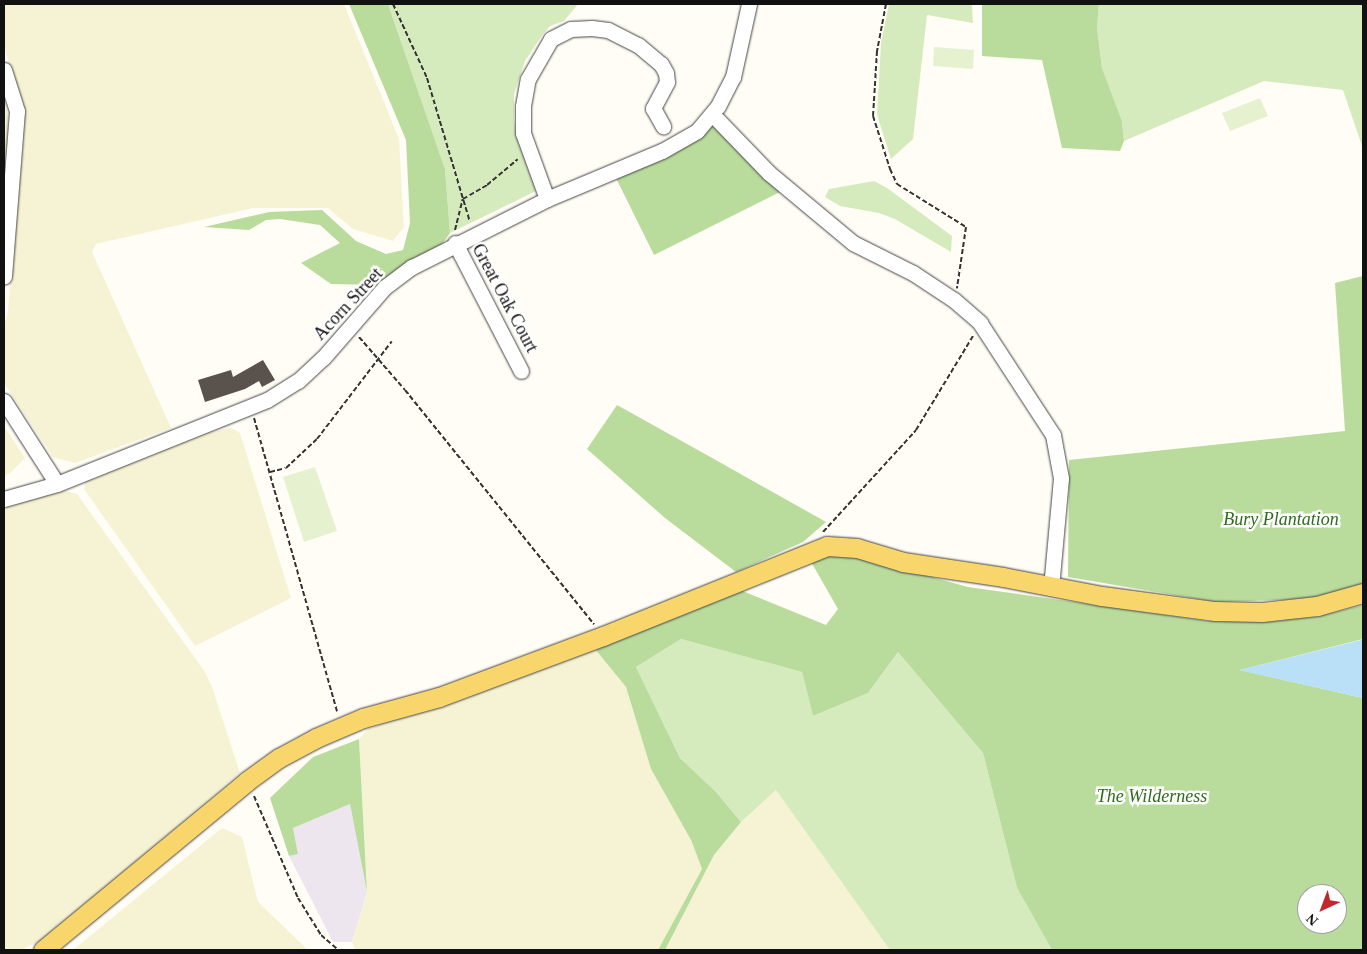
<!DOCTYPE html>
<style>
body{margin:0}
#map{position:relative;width:1367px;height:954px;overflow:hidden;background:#fffdf5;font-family:Georgia,serif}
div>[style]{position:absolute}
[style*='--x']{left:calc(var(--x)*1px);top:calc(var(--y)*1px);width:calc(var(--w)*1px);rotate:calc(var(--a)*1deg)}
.industrial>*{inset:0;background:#eee6ef}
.farmland>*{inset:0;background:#f6f3d4}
.green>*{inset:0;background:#d5ebbd}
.forest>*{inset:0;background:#b9dc9c}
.pitch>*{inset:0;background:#e6f2cf}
.water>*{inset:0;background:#b9e0f7}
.building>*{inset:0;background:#5a524d}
.path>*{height:2px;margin-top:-1px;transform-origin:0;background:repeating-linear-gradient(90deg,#333 0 5px,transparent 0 7.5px)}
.roads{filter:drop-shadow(0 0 1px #444) drop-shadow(0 0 1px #444)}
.minor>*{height:15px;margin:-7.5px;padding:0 7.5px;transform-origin:7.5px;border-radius:7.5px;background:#fff}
.major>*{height:19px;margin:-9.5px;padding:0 9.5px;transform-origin:9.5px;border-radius:9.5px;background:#f9d66b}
span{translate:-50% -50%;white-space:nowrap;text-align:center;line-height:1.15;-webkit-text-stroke:5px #fff;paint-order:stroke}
.street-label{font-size:18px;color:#111}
.park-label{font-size:18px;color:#2f6b1f;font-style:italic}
.frame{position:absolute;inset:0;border:5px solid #111;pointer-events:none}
.north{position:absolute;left:1297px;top:884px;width:50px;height:50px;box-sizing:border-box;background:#fff;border:1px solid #a0a0a0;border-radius:50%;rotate:223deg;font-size:14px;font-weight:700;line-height:20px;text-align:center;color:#111}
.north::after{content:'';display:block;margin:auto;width:18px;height:22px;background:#c4262e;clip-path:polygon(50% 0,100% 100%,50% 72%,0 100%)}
</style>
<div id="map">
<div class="industrial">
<i style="clip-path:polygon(350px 804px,367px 892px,352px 942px,333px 942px,289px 856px,298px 854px,293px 828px)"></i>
</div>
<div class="farmland">
<i style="clip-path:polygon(4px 4px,344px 4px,399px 139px,404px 227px,393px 241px,353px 229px,328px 208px,253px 208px,96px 244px,92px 252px,171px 428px,75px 463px,53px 457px,4px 383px,4px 326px,8px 312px,22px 127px,15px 87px,4px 45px)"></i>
<i style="clip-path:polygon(4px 92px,10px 133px,4px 199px)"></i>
<i style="clip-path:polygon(4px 426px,25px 458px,10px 473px,4px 476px)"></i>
<i style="clip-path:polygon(231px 428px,240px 433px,291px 598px,195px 646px,84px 489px,86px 479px,200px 434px)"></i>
<i style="clip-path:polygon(61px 490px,77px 494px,205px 672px,212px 687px,240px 773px,44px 939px,21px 950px,4px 950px,4px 508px)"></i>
<i style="clip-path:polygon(595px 649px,626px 687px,651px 769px,691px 840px,702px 869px,658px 950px,355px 950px,352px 942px,367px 892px,359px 739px,368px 729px)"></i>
<i style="clip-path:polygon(776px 790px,890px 950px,665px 950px,714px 855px,741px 822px)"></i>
<i style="clip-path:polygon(222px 828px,242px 837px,258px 902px,308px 950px,73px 950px)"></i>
</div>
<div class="green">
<i style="clip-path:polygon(388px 4px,578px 4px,564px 21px,550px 26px,543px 34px,525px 61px,514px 94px,514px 120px,518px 141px,538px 190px,450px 233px,445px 169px)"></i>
<i style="clip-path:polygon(889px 4px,972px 4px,973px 23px,927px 15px,913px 139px,891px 159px,877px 115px,881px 43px)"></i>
<i style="clip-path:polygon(1099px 4px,1363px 4px,1363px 149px,1343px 90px,1264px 81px,1124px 141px,1122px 121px,1102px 68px,1097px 28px)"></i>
<i style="clip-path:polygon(874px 181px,887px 188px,952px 236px,951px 252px,895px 219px,879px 213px,840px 206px,825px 197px,829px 189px)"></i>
<i style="clip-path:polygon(681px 639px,802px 672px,813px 716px,868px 693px,898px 652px,983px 753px,1017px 888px,1052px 950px,890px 950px,776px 790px,741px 822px,716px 792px,680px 758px,636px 667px)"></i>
</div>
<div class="forest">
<i style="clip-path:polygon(349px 4px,388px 4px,445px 169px,450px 233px,442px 244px,380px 285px,331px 284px,301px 263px,340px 243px,320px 225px,280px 219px,266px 220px,249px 230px,204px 227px,269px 212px,322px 210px,356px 241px,386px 254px,403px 250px,410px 223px,406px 140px)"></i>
<i style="clip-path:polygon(982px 4px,1099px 4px,1097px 28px,1102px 68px,1122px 121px,1124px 141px,1120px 151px,1062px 148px,1042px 60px,982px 56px)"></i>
<i style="clip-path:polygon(712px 111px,764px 176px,780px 192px,654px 255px,614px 174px,692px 134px)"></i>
<i style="clip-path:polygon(1363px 276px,1363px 586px,1307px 599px,1216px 602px,1068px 577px,1069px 460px,1345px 431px,1335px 283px)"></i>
<i style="clip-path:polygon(617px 405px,714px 459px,826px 522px,803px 542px,736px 572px,665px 518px,587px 449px)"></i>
<i style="clip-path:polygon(evenodd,833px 550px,968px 587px,1208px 621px,1316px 617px,1363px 605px,1363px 639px,1240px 670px,1363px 698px,1363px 950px,1052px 950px,1017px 888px,983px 753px,898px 652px,868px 693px,813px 716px,802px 672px,681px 639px,636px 667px,680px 758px,716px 792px,741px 822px,714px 855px,665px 950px,658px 950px,702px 869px,691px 840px,651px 769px,626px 687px,595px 649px,740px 590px,826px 625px,838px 609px,806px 553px,833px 550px,1307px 894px,1337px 894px,1337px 924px,1307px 924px,1307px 894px)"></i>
<i style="clip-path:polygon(359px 739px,367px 892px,350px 804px,293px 828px,298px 854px,289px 856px,270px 798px,313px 757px)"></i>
</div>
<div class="pitch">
<i style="clip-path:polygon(934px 47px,974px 50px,973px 69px,933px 66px)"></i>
<i style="clip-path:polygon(1260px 98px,1268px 116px,1230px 131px,1222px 113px)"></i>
<i style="clip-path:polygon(315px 467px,337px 531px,304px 542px,283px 477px)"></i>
</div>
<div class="water">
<i style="clip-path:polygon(1363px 639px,1363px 698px,1239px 670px,1361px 640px)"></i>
</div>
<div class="building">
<i style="clip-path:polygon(263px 360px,275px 380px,262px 387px,259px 381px,245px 389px,205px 402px,198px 380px,231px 370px,233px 377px)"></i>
</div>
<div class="path">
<i style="--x:393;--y:4;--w:81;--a:65.3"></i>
<i style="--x:427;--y:78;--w:150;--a:73.4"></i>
<i style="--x:886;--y:4;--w:48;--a:100.8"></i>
<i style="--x:877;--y:51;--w:65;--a:93.5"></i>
<i style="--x:873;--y:116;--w:56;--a:72.2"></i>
<i style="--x:890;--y:169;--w:17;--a:65"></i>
<i style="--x:897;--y:184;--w:81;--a:31.9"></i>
<i style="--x:966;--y:227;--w:62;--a:98.4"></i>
<i style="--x:455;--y:230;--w:32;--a:-76"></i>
<i style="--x:463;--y:199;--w:28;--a:-30"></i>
<i style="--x:487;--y:185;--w:40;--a:-40"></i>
<i style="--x:359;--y:337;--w:70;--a:49"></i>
<i style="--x:405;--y:390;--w:301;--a:51.1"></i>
<i style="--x:254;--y:418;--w:305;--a:74.2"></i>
<i style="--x:270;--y:472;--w:16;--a:-14"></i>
<i style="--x:286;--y:468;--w:42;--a:-43.1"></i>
<i style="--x:317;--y:439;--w:123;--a:-52.6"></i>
<i style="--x:823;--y:532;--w:138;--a:-47.6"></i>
<i style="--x:916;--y:430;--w:110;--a:-58.8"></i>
<i style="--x:254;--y:796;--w:111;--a:66.7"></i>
<i style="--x:298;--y:898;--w:44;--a:58.1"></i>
<i style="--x:321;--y:935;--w:23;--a:41"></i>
</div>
<div class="roads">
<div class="minor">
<i style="--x:4;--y:70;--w:43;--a:72.4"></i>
<i style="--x:17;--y:111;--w:166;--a:94.5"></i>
<i style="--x:712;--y:114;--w:82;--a:46"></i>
<i style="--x:769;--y:173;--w:109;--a:39.8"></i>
<i style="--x:853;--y:243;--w:67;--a:26.6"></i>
<i style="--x:913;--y:273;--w:49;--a:33.4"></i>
<i style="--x:954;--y:300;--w:35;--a:41"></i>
<i style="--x:980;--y:323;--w:134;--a:56.9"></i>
<i style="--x:1053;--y:435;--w:44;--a:79.5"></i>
<i style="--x:1061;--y:478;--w:109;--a:95.2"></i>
<i style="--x:547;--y:199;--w:70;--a:-110"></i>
<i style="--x:523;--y:133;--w:27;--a:-90"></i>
<i style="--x:523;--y:106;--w:27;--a:-80"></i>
<i style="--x:528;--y:79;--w:46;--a:-60.1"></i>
<i style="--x:551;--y:39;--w:22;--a:-27"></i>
<i style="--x:571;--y:29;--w:21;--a:-3"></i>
<i style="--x:592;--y:28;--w:16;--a:7"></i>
<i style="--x:608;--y:30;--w:34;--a:27"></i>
<i style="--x:638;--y:45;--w:30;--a:40"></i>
<i style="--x:661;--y:64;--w:10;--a:61"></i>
<i style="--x:666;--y:73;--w:9;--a:84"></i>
<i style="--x:667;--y:82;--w:30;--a:118"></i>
<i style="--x:653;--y:108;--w:21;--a:61"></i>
<i style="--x:455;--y:243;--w:144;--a:62.7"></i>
<i style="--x:4;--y:401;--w:98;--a:57.4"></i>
<i style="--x:4;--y:499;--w:55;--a:-15.8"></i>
<i style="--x:57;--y:484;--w:226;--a:-21.8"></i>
<i style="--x:267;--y:400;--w:36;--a:-32"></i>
<i style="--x:298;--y:381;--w:34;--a:-43"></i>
<i style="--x:323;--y:358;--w:94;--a:-48.9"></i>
<i style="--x:385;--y:287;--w:34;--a:-37"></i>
<i style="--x:412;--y:267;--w:151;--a:-26.7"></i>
<i style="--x:547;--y:199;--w:125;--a:-22.7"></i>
<i style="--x:662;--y:151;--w:40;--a:-29.7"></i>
<i style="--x:697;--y:131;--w:33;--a:-50"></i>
<i style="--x:718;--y:106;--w:33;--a:-63"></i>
<i style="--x:733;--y:77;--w:75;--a:-77.6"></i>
</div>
<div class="major">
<i style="--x:43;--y:950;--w:265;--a:-39.6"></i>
<i style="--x:247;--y:781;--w:39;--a:-36"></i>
<i style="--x:279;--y:758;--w:42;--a:-28.4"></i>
<i style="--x:316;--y:738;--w:51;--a:-23.1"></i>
<i style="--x:363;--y:718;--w:79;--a:-15.4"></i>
<i style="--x:439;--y:697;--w:175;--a:-20.4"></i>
<i style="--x:603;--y:636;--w:241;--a:-21.9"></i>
<i style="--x:827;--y:546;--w:30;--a:4"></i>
<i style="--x:857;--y:548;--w:48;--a:16.9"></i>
<i style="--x:903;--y:562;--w:101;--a:8.5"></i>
<i style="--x:1003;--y:577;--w:101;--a:10.9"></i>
<i style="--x:1102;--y:596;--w:114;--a:7.6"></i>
<i style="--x:1215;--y:611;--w:47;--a:1.2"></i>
<i style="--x:1262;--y:612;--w:55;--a:-6.2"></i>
<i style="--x:1317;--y:606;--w:48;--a:-15.8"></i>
</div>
</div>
<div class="street-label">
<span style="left:505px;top:298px;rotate:62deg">Great Oak Court</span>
<span style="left:348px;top:304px;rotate:-47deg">Acorn Street</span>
</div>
<div class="park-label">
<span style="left:1281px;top:519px">Bury Plantation</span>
<span style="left:1152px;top:796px">The Wilderness</span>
</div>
<div class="frame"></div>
<div class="north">N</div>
</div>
